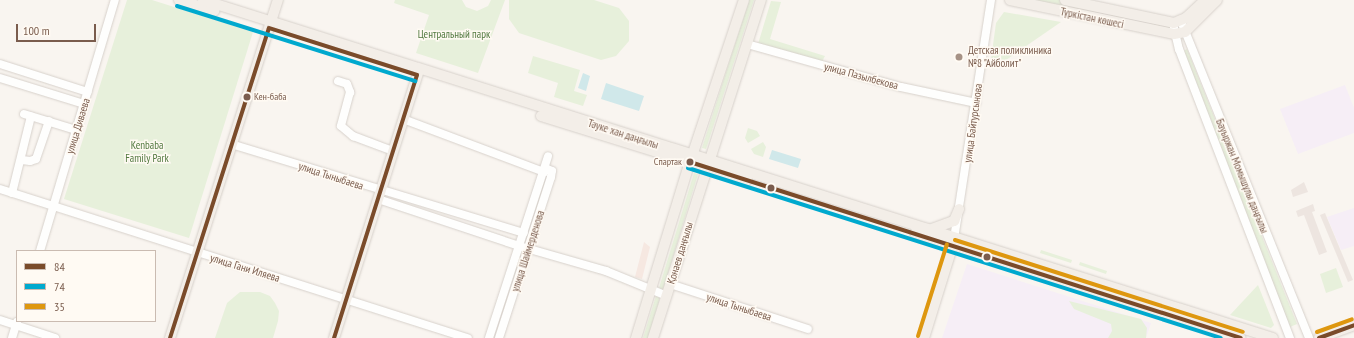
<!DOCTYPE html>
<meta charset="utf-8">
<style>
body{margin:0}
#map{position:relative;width:1354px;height:338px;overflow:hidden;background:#f9f5f0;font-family:"PT Sans Narrow",sans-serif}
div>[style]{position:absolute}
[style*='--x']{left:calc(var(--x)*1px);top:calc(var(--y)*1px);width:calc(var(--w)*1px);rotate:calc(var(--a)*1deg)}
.commercial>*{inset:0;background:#f6e8e1}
.industrial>*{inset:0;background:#ede5e0}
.education>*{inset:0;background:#f6eef6}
.green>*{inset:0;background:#e7f0db}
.water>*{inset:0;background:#d0e8ea}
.roads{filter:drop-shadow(0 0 1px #d7d1cb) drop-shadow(0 0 1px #d7d1cb)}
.minor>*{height:8px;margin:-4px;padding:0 4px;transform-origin:4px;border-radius:4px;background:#fefefd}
.major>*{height:10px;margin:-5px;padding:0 5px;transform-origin:5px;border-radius:5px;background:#f3eee8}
.bus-1>*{height:4px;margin:-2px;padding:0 2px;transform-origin:2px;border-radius:2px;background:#7a4b2a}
.bus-2>*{height:4px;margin:-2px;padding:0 2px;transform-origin:2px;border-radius:2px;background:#00a9ce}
.bus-3>*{height:4px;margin:-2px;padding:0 2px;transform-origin:2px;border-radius:2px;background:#de970f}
.dots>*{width:11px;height:11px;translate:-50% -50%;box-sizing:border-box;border:2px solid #fffaf3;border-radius:50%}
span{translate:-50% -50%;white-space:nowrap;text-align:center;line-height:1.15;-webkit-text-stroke:3px #fffaf3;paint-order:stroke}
.bus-label{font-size:10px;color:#7a5c4d}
.left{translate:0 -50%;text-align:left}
.right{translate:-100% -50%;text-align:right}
.street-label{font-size:11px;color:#7a5c4d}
.park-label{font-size:11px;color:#537a41}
.poi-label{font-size:11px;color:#7a5c4d}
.legend{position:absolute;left:16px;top:250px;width:140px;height:72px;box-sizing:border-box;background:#fffaf3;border:1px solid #cabbb1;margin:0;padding:5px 7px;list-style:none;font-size:12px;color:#7a5c4d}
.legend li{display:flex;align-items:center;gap:8px;height:20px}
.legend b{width:20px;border:1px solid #cabbb1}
.scale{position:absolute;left:16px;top:24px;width:80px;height:18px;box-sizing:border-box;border:2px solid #7a5c4d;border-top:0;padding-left:5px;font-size:12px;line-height:14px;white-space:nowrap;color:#7a5c4d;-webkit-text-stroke:3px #fffaf3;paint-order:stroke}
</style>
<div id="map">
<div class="commercial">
<i style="clip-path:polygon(644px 242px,650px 247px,642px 279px,635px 277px)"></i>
</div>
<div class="industrial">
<i style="clip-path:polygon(1304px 182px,1308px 192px,1293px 197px,1291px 190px)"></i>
<i style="clip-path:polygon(1313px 204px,1315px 211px,1312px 212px,1327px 252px,1319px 255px,1304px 215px,1298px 217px,1296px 211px)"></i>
<i style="clip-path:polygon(1325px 213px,1353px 280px,1348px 282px,1320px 215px)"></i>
</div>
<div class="education">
<i style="clip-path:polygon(1345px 85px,1354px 108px,1354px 133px,1298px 154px,1280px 109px)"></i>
<i style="clip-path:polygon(1354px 208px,1354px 246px,1341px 250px,1327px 217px)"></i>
<i style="clip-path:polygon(967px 264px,1151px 323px,1146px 338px,942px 338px)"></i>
</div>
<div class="green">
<i style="clip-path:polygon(127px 0,152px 0,253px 32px,189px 238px,64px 199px)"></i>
<i style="clip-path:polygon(395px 0,462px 0,466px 7px,477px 11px,488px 6px,491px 0,505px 0,478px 73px,416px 53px,429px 15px,394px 3px)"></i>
<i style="clip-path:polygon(509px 0,594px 0,619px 8px,629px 21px,629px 41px,616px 56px,601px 60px,519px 33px,509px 19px)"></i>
<i style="clip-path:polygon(749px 0,754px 0,706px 149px,702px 148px)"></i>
<i style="clip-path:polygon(1012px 0,1061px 0,1166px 22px,1165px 30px)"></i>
<i style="clip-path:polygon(771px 1px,781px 2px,770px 39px,825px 56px,821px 63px,758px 44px)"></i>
<i style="clip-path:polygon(1004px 12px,1061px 22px,993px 69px,990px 67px,996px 23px)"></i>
<i style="clip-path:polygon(1187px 49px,1297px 324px,1290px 327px,1182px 52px)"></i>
<i style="clip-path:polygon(533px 56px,580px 70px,574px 91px,587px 95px,583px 106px,554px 97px,558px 83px,528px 73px)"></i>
<i style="clip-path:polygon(748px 128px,757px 131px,760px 136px,748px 143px,745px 138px)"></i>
<i style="clip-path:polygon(763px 142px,766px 147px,763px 157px,754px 154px,751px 149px)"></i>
<i style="clip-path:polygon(694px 173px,698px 174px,663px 290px,659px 288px)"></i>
<i style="clip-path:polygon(1041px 250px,1072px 260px,1071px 263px,1040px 253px)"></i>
<i style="clip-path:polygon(1080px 262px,1107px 271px,1106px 274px,1079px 265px)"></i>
<i style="clip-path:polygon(1336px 268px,1343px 287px,1326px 293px,1320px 274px)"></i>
<i style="clip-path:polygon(1258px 285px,1274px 325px,1271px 328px,1230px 315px)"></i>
<i style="clip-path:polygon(240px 292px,260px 292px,270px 296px,275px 303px,279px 311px,278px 321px,273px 338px,215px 338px,227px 303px)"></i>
<i style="clip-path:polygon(656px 296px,660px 298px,648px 338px,643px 338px)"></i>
<i style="clip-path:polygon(1069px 301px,1141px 319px,1147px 328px,1146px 338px,1108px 338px,1112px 331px,1111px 324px,1074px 309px)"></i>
</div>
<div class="water">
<i style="clip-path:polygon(583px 73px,590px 76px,586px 91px,578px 88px)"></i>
<i style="clip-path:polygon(606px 83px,644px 96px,639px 111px,601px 99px)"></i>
<i style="clip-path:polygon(772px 150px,801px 159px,798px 168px,769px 159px)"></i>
</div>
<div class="roads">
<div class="minor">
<i style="--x:1181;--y:21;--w:342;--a:68"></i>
<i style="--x:1174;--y:28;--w:22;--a:77"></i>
<i style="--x:1179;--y:49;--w:310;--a:69"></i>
<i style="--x:747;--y:44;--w:160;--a:15.6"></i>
<i style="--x:901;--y:87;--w:77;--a:12"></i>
<i style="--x:0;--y:64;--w:92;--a:17.7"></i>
<i style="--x:0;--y:78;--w:88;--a:17.2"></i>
<i style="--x:338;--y:81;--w:9;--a:18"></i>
<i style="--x:347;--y:84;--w:9;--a:69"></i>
<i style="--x:350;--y:92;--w:35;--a:105"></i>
<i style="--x:341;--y:126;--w:16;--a:40"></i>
<i style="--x:353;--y:136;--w:43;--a:20.6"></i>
<i style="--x:24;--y:114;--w:54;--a:17.1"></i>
<i style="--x:403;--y:119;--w:151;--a:20.6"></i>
<i style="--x:231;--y:144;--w:306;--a:16.9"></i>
<i style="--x:22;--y:160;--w:8;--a:7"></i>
<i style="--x:30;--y:161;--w:6;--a:-18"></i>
<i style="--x:36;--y:159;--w:40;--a:-71.1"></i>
<i style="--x:0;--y:189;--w:491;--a:17.7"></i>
<i style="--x:12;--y:193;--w:79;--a:-76.1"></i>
<i style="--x:378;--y:199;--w:149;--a:18.4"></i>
<i style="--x:519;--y:246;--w:91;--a:16"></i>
<i style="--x:606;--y:271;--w:66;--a:22.3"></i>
<i style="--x:954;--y:239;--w:242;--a:-81.2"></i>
<i style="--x:40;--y:251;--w:262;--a:-73.4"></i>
<i style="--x:670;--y:284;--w:145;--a:18.1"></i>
<i style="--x:0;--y:320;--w:58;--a:18.1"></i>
<i style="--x:12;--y:338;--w:17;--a:-73"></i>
<i style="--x:489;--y:338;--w:191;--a:-72"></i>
<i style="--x:499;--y:338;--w:169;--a:-72.1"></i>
<i style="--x:551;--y:177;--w:6;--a:-81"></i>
<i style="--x:552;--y:171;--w:8;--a:-157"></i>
</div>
<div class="major">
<i style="--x:179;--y:0;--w:37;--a:17"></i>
<i style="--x:203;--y:0;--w:1122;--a:17.53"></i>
<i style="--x:1010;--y:0;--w:167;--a:11.7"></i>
<i style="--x:1174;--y:34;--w:11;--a:-10"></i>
<i style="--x:1185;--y:32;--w:45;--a:-45"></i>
<i style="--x:1065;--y:0;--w:111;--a:11.9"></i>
<i style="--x:1174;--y:23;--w:13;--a:-23"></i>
<i style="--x:1186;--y:18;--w:26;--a:-43"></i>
<i style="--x:541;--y:116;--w:216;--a:17.3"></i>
<i style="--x:929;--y:230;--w:27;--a:-20"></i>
<i style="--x:954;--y:221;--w:13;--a:-67"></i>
<i style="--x:915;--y:233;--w:342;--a:17.9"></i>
<i style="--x:170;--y:338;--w:355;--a:-72.3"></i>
<i style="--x:334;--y:338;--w:281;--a:-72.4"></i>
<i style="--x:636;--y:338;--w:178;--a:-73"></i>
<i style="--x:688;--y:168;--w:177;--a:-71.6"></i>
<i style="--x:653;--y:338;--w:355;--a:-72.3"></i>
<i style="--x:924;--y:338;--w:102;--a:-72.8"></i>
<i style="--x:1319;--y:338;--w:37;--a:-20"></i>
</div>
</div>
<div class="bus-1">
<i style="--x:690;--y:162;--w:578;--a:17.71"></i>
<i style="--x:170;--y:338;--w:325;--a:-72.3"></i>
<i style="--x:269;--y:28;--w:155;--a:17.6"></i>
<i style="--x:417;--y:75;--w:276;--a:107.5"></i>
<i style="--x:1319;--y:338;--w:37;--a:-20"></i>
</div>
<div class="bus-2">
<i style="--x:177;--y:6;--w:250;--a:17.5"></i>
<i style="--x:688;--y:168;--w:559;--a:17.69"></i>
</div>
<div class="bus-3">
<i style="--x:955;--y:240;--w:302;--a:17.7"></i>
<i style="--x:1317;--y:332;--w:37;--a:-20"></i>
<i style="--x:918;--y:336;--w:96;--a:-72.5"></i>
</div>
<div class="dots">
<i style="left:959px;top:57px;background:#a69286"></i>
<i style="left:247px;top:97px;background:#7a5c4d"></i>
<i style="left:690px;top:162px;background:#7a5c4d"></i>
<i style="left:771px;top:188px;background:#7a5c4d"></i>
<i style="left:987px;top:257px;background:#7a5c4d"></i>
</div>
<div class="bus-label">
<span class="left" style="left:254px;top:97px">Кен-баба</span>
<span class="right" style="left:682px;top:162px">Спартак</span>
</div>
<div class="street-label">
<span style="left:1092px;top:18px;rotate:12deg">Түркістан көшесі</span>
<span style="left:861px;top:76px;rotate:15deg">улица Пазылбекова</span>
<span style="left:973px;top:123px;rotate:-82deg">улица Байтурсынова</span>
<span style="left:78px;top:126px;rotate:-73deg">улица Диваева</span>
<span style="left:623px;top:134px;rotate:18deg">Тәуке хан даңғылы</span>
<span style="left:331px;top:176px;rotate:18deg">улица Тыныбаева</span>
<span style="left:1242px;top:176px;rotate:68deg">Бауыржан Момышұлы даңғылы</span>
<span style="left:528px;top:251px;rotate:-72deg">улица Шаймерденова</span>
<span style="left:680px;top:253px;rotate:-73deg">Қонаев даңғылы</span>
<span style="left:245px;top:268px;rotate:17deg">улица Гани Иляева</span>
<span style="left:739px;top:307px;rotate:18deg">улица Тыныбаева</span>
</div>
<div class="park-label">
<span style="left:454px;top:34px">Центральный парк</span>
<span style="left:147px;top:152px">Kenbaba<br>Family Park</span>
</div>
<div class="poi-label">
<span class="left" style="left:968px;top:57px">Детская поликлиника<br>№8 "Айболит"</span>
</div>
<ul class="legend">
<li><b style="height:5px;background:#7a4b2a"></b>84</li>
<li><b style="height:5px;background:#00a9ce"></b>74</li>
<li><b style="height:5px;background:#de970f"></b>35</li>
</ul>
<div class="scale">100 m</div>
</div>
